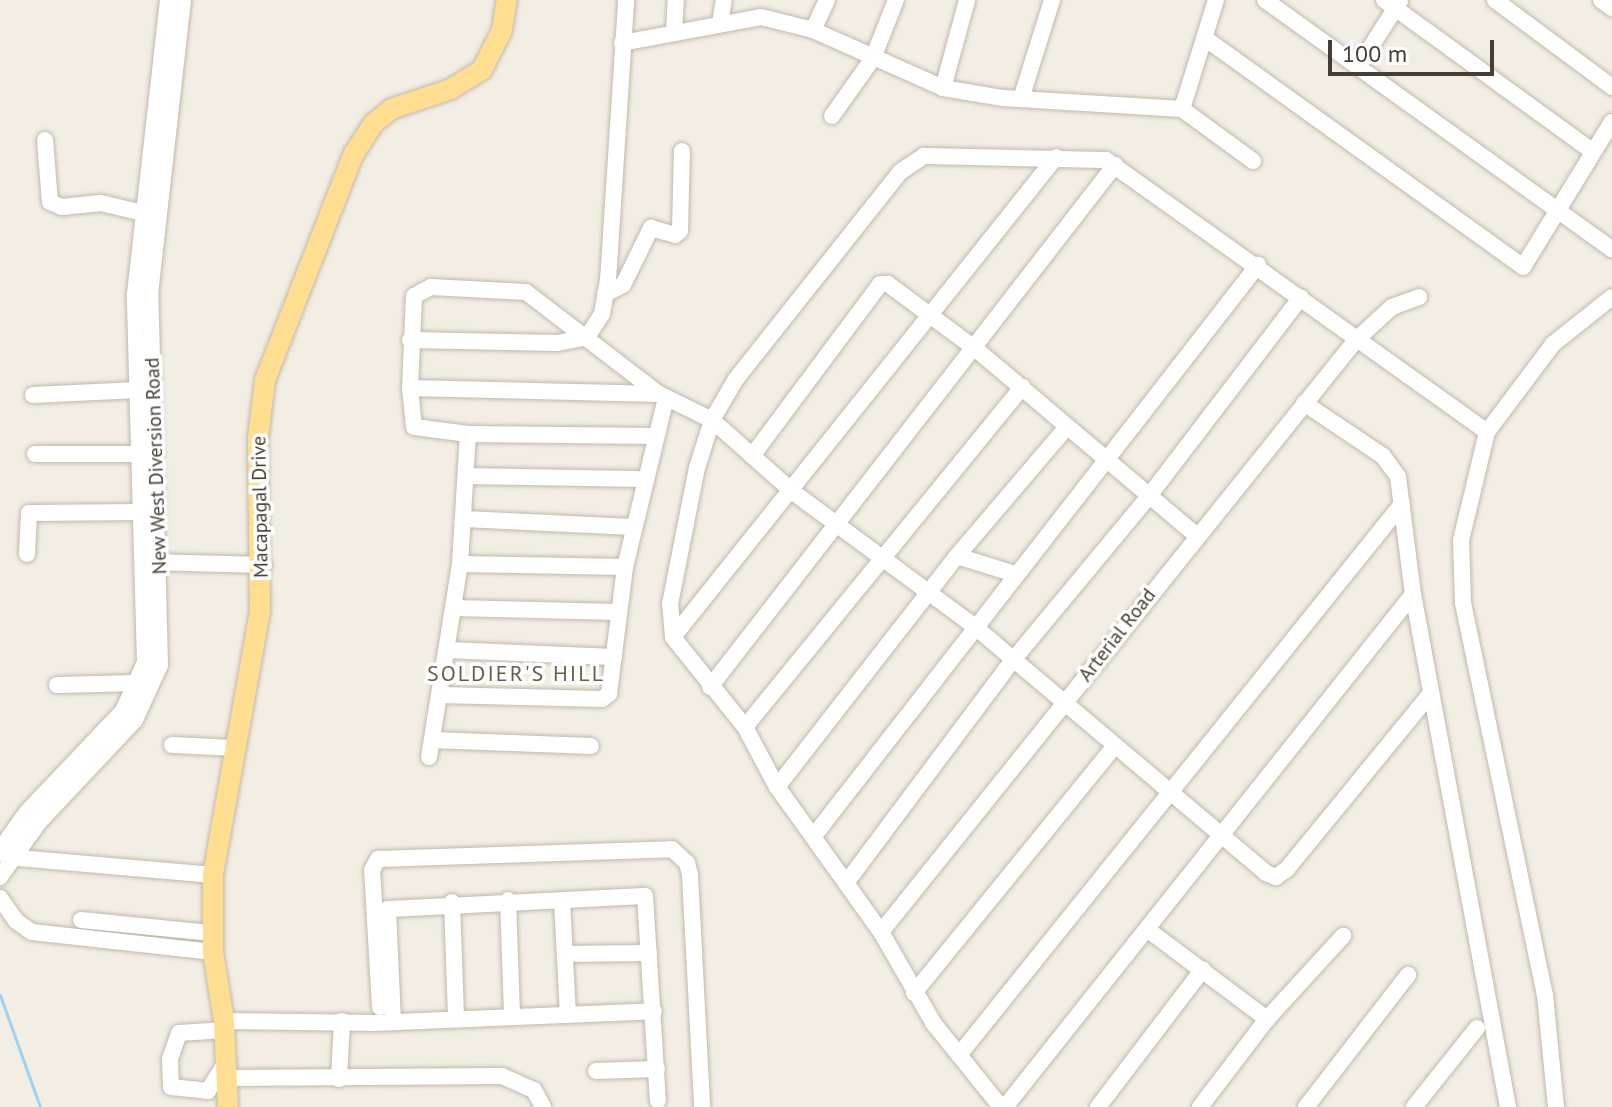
<!DOCTYPE html>
<style>
body{margin:0}
#map{position:relative;width:1612px;height:1107px;overflow:hidden;background:#f3eee4;font-family:"PT Sans",sans-serif}
div>[style]{position:absolute}
[style*='--x']{left:calc(var(--x)*1px);top:calc(var(--y)*1px);width:calc(var(--w)*1px);rotate:calc(var(--a)*1deg)}
.stream>*{height:3px;margin:-1.5px;padding:0 1.5px;transform-origin:1.5px;border-radius:1.5px;background:#9bd3f5}
.roads{filter:drop-shadow(0 0 2px #c2b9a9) drop-shadow(0 0 2px #c2b9a9)}
.minor>*{height:16px;margin:-8px;padding:0 8px;transform-origin:8px;border-radius:8px;background:#fff}
.major>*{height:20px;margin:-10px;padding:0 10px;transform-origin:10px;border-radius:10px;background:#ffdd91}
span{translate:-50% -50%;white-space:nowrap;text-align:center;line-height:1.15;-webkit-text-stroke:7px #fff;paint-order:stroke}
.street-label{font-size:20px;color:#463e33}
.neighbourhood-label{font-size:22px;color:#695c4a;letter-spacing:2px}
.scale{position:absolute;left:1328px;top:40px;width:166px;height:36px;box-sizing:border-box;border:4px solid #463e33;border-top:0;padding-left:10px;font-size:24px;line-height:28px;white-space:nowrap;color:#463e33;-webkit-text-stroke:6px #fff;paint-order:stroke}
</style>
<div id="map">
<div class="stream">
<i style="--x:0;--y:995;--w:119;--a:70.3"></i>
</div>
<div class="roads">
<div class="minor">
<i style="--x:1265;--y:0;--w:427;--a:35.7"></i>
<i style="--x:1384;--y:0;--w:257;--a:36"></i>
<i style="--x:1495;--y:0;--w:146;--a:36.6"></i>
<i style="--x:1601;--y:0;--w:14;--a:36"></i>
<i style="--x:720;--y:24;--w:24;--a:-81"></i>
<i style="--x:813;--y:30;--w:33;--a:-65"></i>
<i style="--x:674;--y:33;--w:33;--a:-87"></i>
<i style="--x:1206;--y:39;--w:390;--a:35.7"></i>
<i style="--x:1523;--y:267;--w:170;--a:-58.5"></i>
<i style="--x:622;--y:43;--w:141;--a:-10.6"></i>
<i style="--x:761;--y:17;--w:54;--a:14"></i>
<i style="--x:813;--y:30;--w:142;--a:24"></i>
<i style="--x:943;--y:88;--w:61;--a:9.5"></i>
<i style="--x:1003;--y:98;--w:179;--a:3.5"></i>
<i style="--x:1182;--y:109;--w:88;--a:36.2"></i>
<i style="--x:1358;--y:67;--w:78;--a:-57.5"></i>
<i style="--x:943;--y:88;--w:91;--a:-74.7"></i>
<i style="--x:1021;--y:99;--w:104;--a:-72.6"></i>
<i style="--x:1182;--y:109;--w:114;--a:-72.7"></i>
<i style="--x:832;--y:116;--w:71;--a:-54.7"></i>
<i style="--x:873;--y:58;--w:62;--a:-68.4"></i>
<i style="--x:45;--y:140;--w:62;--a:85.4"></i>
<i style="--x:50;--y:202;--w:13;--a:23"></i>
<i style="--x:62;--y:207;--w:39;--a:-6"></i>
<i style="--x:101;--y:203;--w:43;--a:13.4"></i>
<i style="--x:605;--y:294;--w:20;--a:-27"></i>
<i style="--x:623;--y:285;--w:64;--a:-63.8"></i>
<i style="--x:651;--y:228;--w:25;--a:16"></i>
<i style="--x:675;--y:235;--w:6;--a:-39"></i>
<i style="--x:680;--y:231;--w:80;--a:-88.6"></i>
<i style="--x:410;--y:340;--w:147;--a:1.2"></i>
<i style="--x:557;--y:343;--w:31;--a:-11"></i>
<i style="--x:587;--y:337;--w:27;--a:-57"></i>
<i style="--x:602;--y:314;--w:34;--a:-80"></i>
<i style="--x:608;--y:281;--w:282;--a:-86.3"></i>
<i style="--x:410;--y:388;--w:249;--a:1.4"></i>
<i style="--x:33;--y:395;--w:104;--a:-2.8"></i>
<i style="--x:1304;--y:403;--w:95;--a:33.9"></i>
<i style="--x:1383;--y:456;--w:26;--a:54"></i>
<i style="--x:1398;--y:477;--w:118;--a:82.7"></i>
<i style="--x:1413;--y:594;--w:522;--a:79.51"></i>
<i style="--x:1487;--y:432;--w:111;--a:103.5"></i>
<i style="--x:1461;--y:540;--w:63;--a:88.2"></i>
<i style="--x:1463;--y:603;--w:400;--a:78.2"></i>
<i style="--x:1545;--y:995;--w:113;--a:84.4"></i>
<i style="--x:656;--y:436;--w:188;--a:-179.4"></i>
<i style="--x:468;--y:434;--w:54;--a:-172.6"></i>
<i style="--x:414;--y:427;--w:39;--a:-96"></i>
<i style="--x:410;--y:388;--w:92;--a:-87.5"></i>
<i style="--x:414;--y:296;--w:19;--a:-28"></i>
<i style="--x:431;--y:287;--w:95;--a:3"></i>
<i style="--x:526;--y:292;--w:168;--a:37.5"></i>
<i style="--x:659;--y:394;--w:59;--a:26.1"></i>
<i style="--x:712;--y:420;--w:108;--a:41.6"></i>
<i style="--x:793;--y:492;--w:225;--a:36.5"></i>
<i style="--x:974;--y:626;--w:382;--a:40.2"></i>
<i style="--x:1266;--y:873;--w:11;--a:22"></i>
<i style="--x:1276;--y:877;--w:14;--a:-36"></i>
<i style="--x:1287;--y:869;--w:226;--a:-50.7"></i>
<i style="--x:35;--y:454;--w:104;--a:0"></i>
<i style="--x:752;--y:456;--w:214;--a:-53.3"></i>
<i style="--x:880;--y:284;--w:8;--a:0"></i>
<i style="--x:888;--y:284;--w:111;--a:36.6"></i>
<i style="--x:977;--y:350;--w:285;--a:40.2"></i>
<i style="--x:466;--y:476;--w:179;--a:1"></i>
<i style="--x:464;--y:519;--w:169;--a:2.7"></i>
<i style="--x:27;--y:554;--w:41;--a:-87.2"></i>
<i style="--x:29;--y:513;--w:113;--a:-0.5"></i>
<i style="--x:957;--y:556;--w:61;--a:17.2"></i>
<i style="--x:149;--y:562;--w:115;--a:1.5"></i>
<i style="--x:460;--y:564;--w:165;--a:1"></i>
<i style="--x:454;--y:608;--w:163;--a:1.4"></i>
<i style="--x:673;--y:637;--w:614;--a:-51.41"></i>
<i style="--x:447;--y:650;--w:167;--a:2.4"></i>
<i style="--x:57;--y:685;--w:81;--a:-1.4"></i>
<i style="--x:710;--y:687;--w:661;--a:-52.19"></i>
<i style="--x:440;--y:695;--w:162;--a:1.4"></i>
<i style="--x:602;--y:699;--w:9;--a:-36"></i>
<i style="--x:609;--y:694;--w:128;--a:-82.8"></i>
<i style="--x:625;--y:567;--w:174;--a:-76.4"></i>
<i style="--x:745;--y:727;--w:439;--a:-50.8"></i>
<i style="--x:432;--y:740;--w:159;--a:2.2"></i>
<i style="--x:172;--y:745;--w:61;--a:2.8"></i>
<i style="--x:429;--y:757;--w:195;--a:-80.9"></i>
<i style="--x:460;--y:564;--w:130;--a:-86.5"></i>
<i style="--x:777;--y:787;--w:293;--a:-52.1"></i>
<i style="--x:957;--y:556;--w:167;--a:-49.6"></i>
<i style="--x:813;--y:837;--w:725;--a:-52.12"></i>
<i style="--x:0;--y:850;--w:47;--a:-54.6"></i>
<i style="--x:27;--y:812;--w:139;--a:-46.5"></i>
<i style="--x:123;--y:711;--w:54;--a:-65.8"></i>
<i style="--x:145;--y:662;--w:368;--a:-91.6"></i>
<i style="--x:135;--y:294;--w:296;--a:-83.6"></i>
<i style="--x:7;--y:857;--w:207;--a:5"></i>
<i style="--x:0;--y:877;--w:67;--a:-54.7"></i>
<i style="--x:39;--y:822;--w:140;--a:-46.7"></i>
<i style="--x:135;--y:720;--w:60;--a:-65.6"></i>
<i style="--x:160;--y:665;--w:371;--a:-91.5"></i>
<i style="--x:150;--y:294;--w:296;--a:-83.6"></i>
<i style="--x:846;--y:883;--w:279;--a:-53.2"></i>
<i style="--x:1013;--y:660;--w:213;--a:-50.3"></i>
<i style="--x:1149;--y:496;--w:250;--a:-52.6"></i>
<i style="--x:0;--y:898;--w:28;--a:55"></i>
<i style="--x:16;--y:921;--w:19;--a:35"></i>
<i style="--x:32;--y:932;--w:182;--a:6.3"></i>
<i style="--x:508;--y:900;--w:116;--a:88"></i>
<i style="--x:562;--y:901;--w:114;--a:87"></i>
<i style="--x:452;--y:902;--w:117;--a:88"></i>
<i style="--x:81;--y:920;--w:132;--a:5.7"></i>
<i style="--x:1148;--y:930;--w:149;--a:36.8"></i>
<i style="--x:881;--y:932;--w:759;--a:-51.26"></i>
<i style="--x:1356;--y:340;--w:49;--a:-42.5"></i>
<i style="--x:1392;--y:307;--w:29;--a:-20"></i>
<i style="--x:566;--y:954;--w:83;--a:-0.7"></i>
<i style="--x:914;--y:993;--w:316;--a:-50.9"></i>
<i style="--x:380;--y:1007;--w:137;--a:-93.3"></i>
<i style="--x:372;--y:870;--w:13;--a:-61"></i>
<i style="--x:378;--y:859;--w:294;--a:-1.9"></i>
<i style="--x:672;--y:849;--w:21;--a:43"></i>
<i style="--x:687;--y:863;--w:12;--a:76"></i>
<i style="--x:690;--y:875;--w:232;--a:87"></i>
<i style="--x:224;--y:1021;--w:149;--a:0.8"></i>
<i style="--x:373;--y:1023;--w:281;--a:-2.4"></i>
<i style="--x:393;--y:1021;--w:112;--a:-92.6"></i>
<i style="--x:388;--y:909;--w:257;--a:-2.9"></i>
<i style="--x:645;--y:896;--w:205;--a:86.4"></i>
<i style="--x:225;--y:1030;--w:46;--a:176.3"></i>
<i style="--x:179;--y:1033;--w:28;--a:109"></i>
<i style="--x:170;--y:1059;--w:28;--a:88"></i>
<i style="--x:171;--y:1087;--w:37;--a:6"></i>
<i style="--x:208;--y:1091;--w:36;--a:-58"></i>
<i style="--x:959;--y:1055;--w:707;--a:-51.2"></i>
<i style="--x:596;--y:1071;--w:61;--a:-1.9"></i>
<i style="--x:227;--y:1078;--w:275;--a:-0.4"></i>
<i style="--x:502;--y:1076;--w:35;--a:24"></i>
<i style="--x:534;--y:1090;--w:19;--a:62"></i>
<i style="--x:339;--y:1079;--w:58;--a:-87"></i>
<i style="--x:1001;--y:1107;--w:107;--a:-128.9"></i>
<i style="--x:934;--y:1024;--w:106;--a:-119.9"></i>
<i style="--x:881;--y:932;--w:178;--a:-125.6"></i>
<i style="--x:777;--y:787;--w:68;--a:-118.1"></i>
<i style="--x:745;--y:727;--w:115;--a:-128.7"></i>
<i style="--x:673;--y:637;--w:33;--a:-95"></i>
<i style="--x:670;--y:604;--w:139;--a:-78.8"></i>
<i style="--x:697;--y:468;--w:50;--a:-72.6"></i>
<i style="--x:712;--y:420;--w:48;--a:-59.7"></i>
<i style="--x:736;--y:379;--w:264;--a:-51.6"></i>
<i style="--x:900;--y:172;--w:29;--a:-34"></i>
<i style="--x:924;--y:156;--w:182;--a:1.3"></i>
<i style="--x:1106;--y:160;--w:468;--a:35.5"></i>
<i style="--x:1487;--y:432;--w:110;--a:-53.1"></i>
<i style="--x:1553;--y:344;--w:75;--a:-38.5"></i>
<i style="--x:1005;--y:1107;--w:655;--a:-51.5"></i>
<i style="--x:1098;--y:1107;--w:173;--a:-52.7"></i>
<i style="--x:1200;--y:1107;--w:111;--a:-52.7"></i>
<i style="--x:1267;--y:1019;--w:113;--a:-47.5"></i>
<i style="--x:1306;--y:1107;--w:167;--a:-52.3"></i>
<i style="--x:1414;--y:1107;--w:101;--a:-51.4"></i>
</div>
<div class="major">
<i style="--x:228;--y:1107;--w:86;--a:-92.7"></i>
<i style="--x:224;--y:1021;--w:70;--a:-99.1"></i>
<i style="--x:213;--y:952;--w:77;--a:-90"></i>
<i style="--x:213;--y:875;--w:269;--a:-79.9"></i>
<i style="--x:260;--y:610;--w:172;--a:-90.7"></i>
<i style="--x:258;--y:438;--w:58;--a:-83.1"></i>
<i style="--x:265;--y:380;--w:242;--a:-68.6"></i>
<i style="--x:353;--y:155;--w:38;--a:-57"></i>
<i style="--x:374;--y:123;--w:22;--a:-39"></i>
<i style="--x:391;--y:109;--w:63;--a:-18.4"></i>
<i style="--x:451;--y:89;--w:36;--a:-32"></i>
<i style="--x:482;--y:70;--w:45;--a:-63.4"></i>
<i style="--x:502;--y:30;--w:30;--a:-81"></i>
</div>
</div>
<div class="street-label">
<span style="left:156px;top:466px;rotate:-92deg">New West Diversion Road</span>
<span style="left:260px;top:507px;rotate:-91deg">Macapagal Drive</span>
<span style="left:1117px;top:635px;rotate:-52deg">Arterial Road</span>
</div>
<div class="neighbourhood-label">
<span style="left:516px;top:674px">SOLDIER'S HILL</span>
</div>
<div class="scale">100 m</div>
</div>
